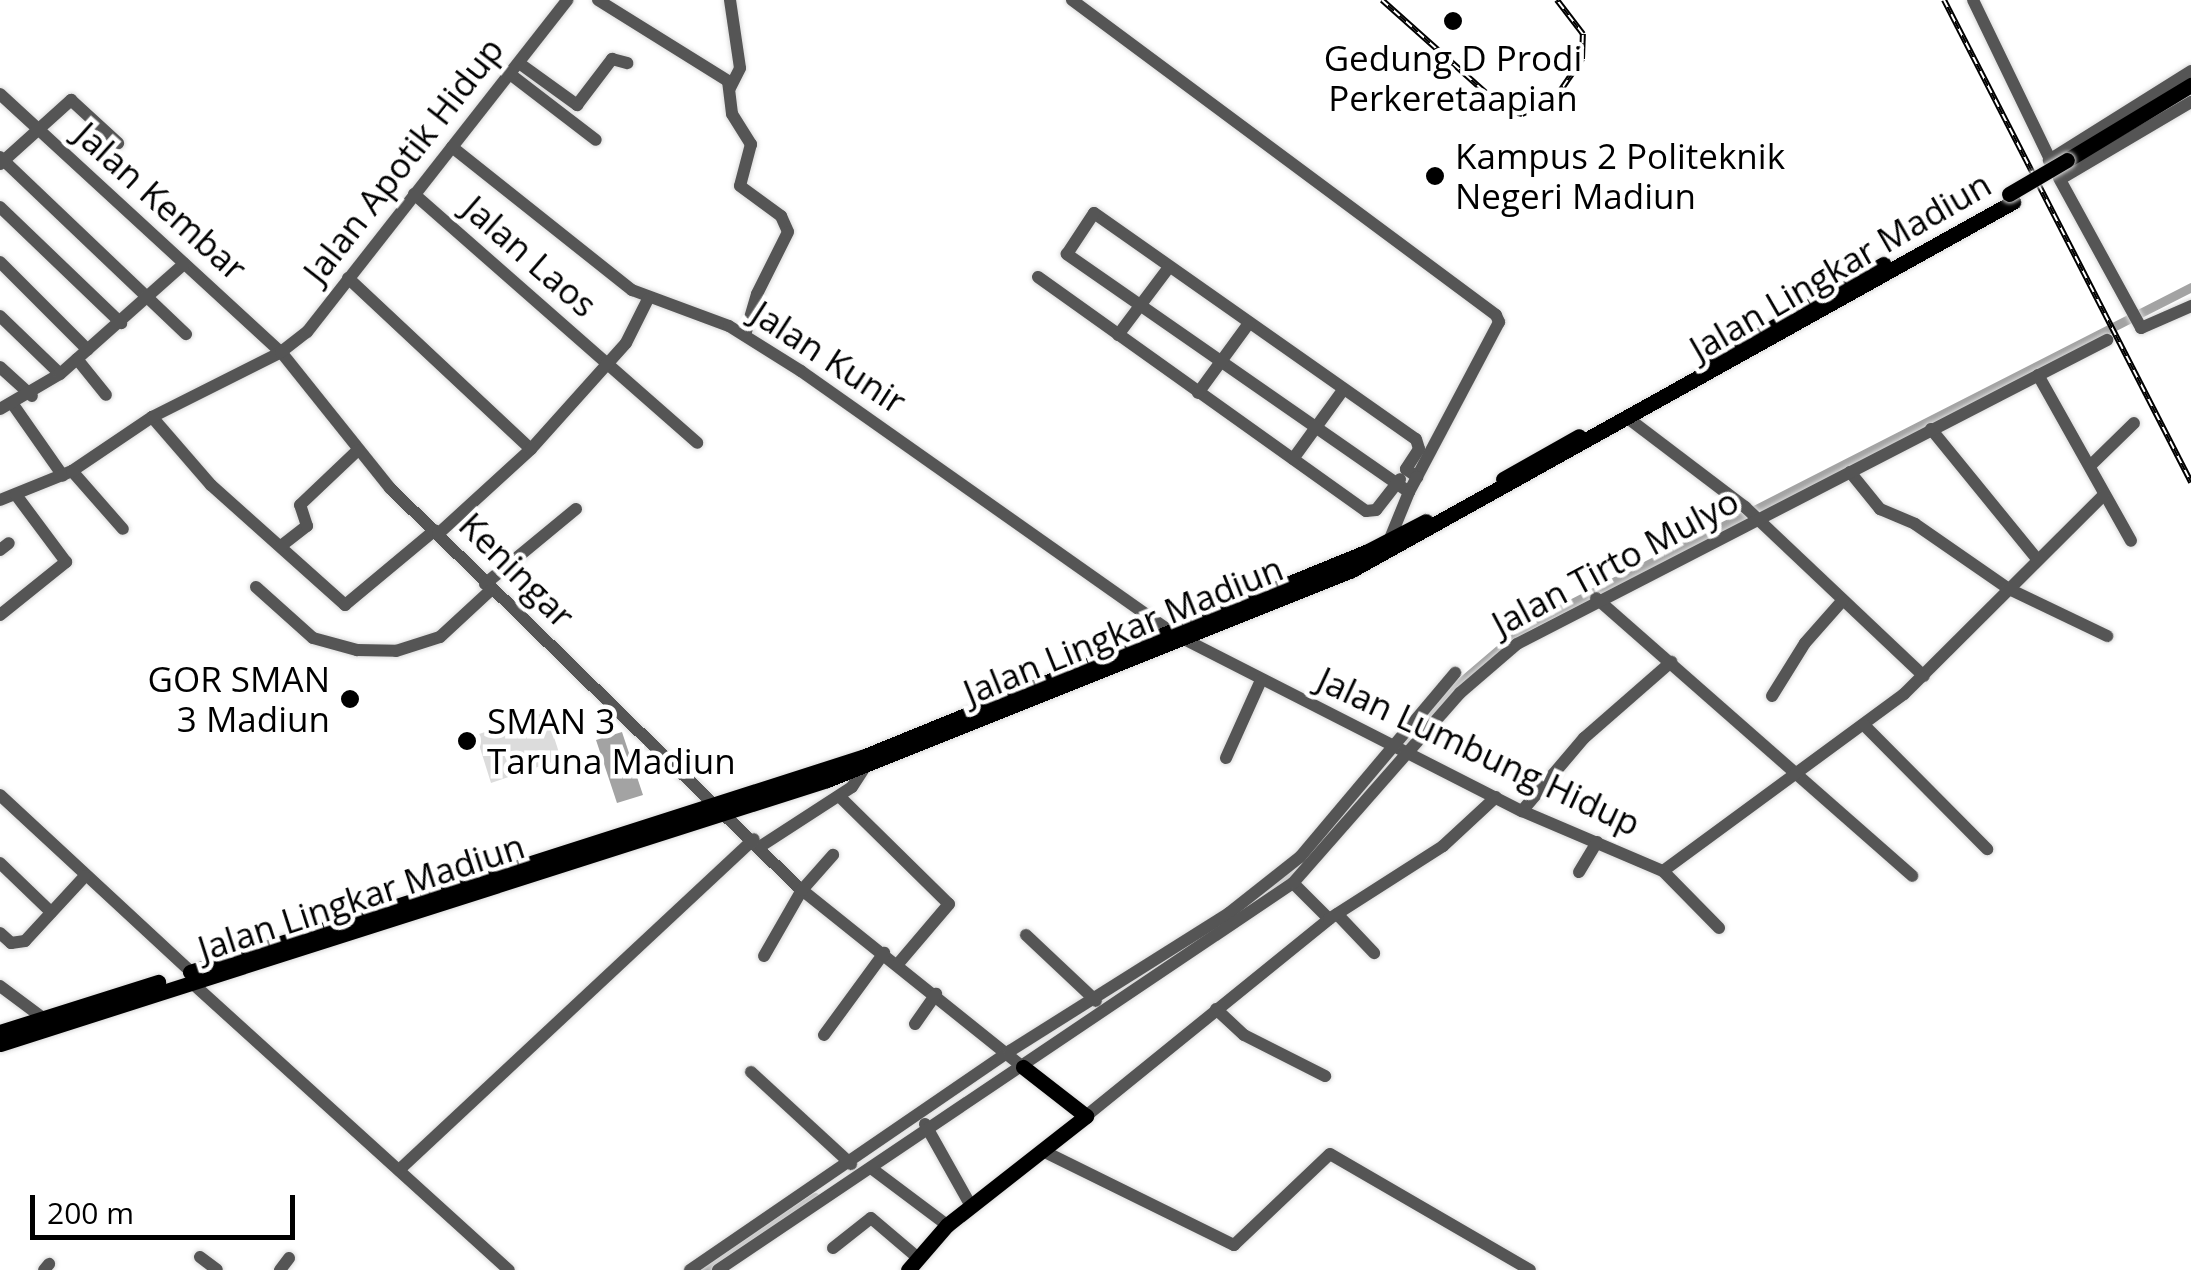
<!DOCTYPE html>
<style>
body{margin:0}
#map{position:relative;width:2191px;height:1270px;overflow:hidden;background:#fff;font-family:"Open Sans",sans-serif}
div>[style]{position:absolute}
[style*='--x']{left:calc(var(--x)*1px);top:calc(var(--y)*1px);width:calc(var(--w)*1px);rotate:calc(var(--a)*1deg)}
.green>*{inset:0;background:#dcdcdc}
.water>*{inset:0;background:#a3a3a3}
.canal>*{height:9px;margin:-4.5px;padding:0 4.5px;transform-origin:4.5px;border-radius:4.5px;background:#a3a3a3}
.roads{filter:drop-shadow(0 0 2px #dbdbdb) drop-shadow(0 0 2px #dbdbdb)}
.minor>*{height:12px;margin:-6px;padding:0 6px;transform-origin:6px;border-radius:6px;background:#555}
.major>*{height:15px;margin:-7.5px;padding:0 7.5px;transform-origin:7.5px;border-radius:7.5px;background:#000}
.rail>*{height:6px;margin-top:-3px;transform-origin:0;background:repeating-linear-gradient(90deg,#fff 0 8px,#000 0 16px);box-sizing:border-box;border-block:2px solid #000}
.bridges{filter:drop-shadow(0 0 2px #dbdbdb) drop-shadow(0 0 2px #dbdbdb)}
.major-bridge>*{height:15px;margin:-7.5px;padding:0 7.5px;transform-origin:7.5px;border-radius:7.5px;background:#000}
.dots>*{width:28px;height:28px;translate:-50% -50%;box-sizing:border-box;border:5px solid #fff;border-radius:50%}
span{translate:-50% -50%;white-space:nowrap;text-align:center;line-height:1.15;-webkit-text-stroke:9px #fff;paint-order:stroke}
.poi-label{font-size:35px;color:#000}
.left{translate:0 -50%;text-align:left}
.right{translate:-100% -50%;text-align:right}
.street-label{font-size:35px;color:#000}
.scale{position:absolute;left:30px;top:1195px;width:265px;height:45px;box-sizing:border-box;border:5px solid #000;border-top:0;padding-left:12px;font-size:30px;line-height:35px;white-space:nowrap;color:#000;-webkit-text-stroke:8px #fff;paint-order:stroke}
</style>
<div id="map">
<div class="green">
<i style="clip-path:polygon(546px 712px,561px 759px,491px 783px,476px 735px)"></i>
</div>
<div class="water">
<i style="clip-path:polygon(622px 732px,643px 795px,617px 803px,596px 740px)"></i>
</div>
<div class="canal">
<i style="--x:1400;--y:754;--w:70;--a:-53.1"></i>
<i style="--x:1442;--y:698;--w:109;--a:-40.5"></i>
<i style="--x:1525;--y:627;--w:748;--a:-27.04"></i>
<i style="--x:1266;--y:894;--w:50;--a:-40.1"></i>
<i style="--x:705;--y:1270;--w:132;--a:-33.6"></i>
</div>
<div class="roads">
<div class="minor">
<i style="--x:598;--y:0;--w:153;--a:31.9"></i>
<i style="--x:728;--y:81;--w:33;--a:83"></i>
<i style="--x:732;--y:114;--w:36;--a:58"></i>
<i style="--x:751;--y:144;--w:43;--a:104.7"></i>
<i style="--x:740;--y:186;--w:51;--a:36.2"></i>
<i style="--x:781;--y:216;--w:17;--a:66"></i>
<i style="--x:788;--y:232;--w:69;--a:116.6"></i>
<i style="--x:757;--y:294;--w:43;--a:106.3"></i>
<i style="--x:1072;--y:0;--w:528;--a:36.61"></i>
<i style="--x:1496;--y:315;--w:8;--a:67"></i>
<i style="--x:1499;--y:322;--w:175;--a:117.9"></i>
<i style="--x:1973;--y:0;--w:174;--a:64.2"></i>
<i style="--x:519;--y:63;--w:72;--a:35.9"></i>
<i style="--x:577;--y:105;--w:58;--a:-52.7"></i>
<i style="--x:612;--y:59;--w:16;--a:15"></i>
<i style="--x:2191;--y:71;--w:168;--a:147.9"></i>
<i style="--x:2049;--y:160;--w:22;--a:54"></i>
<i style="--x:2062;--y:178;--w:150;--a:-30.5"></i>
<i style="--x:510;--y:74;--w:108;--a:37.5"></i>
<i style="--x:730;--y:88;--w:22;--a:-63"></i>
<i style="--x:740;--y:68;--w:69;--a:-98.4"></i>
<i style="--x:0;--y:94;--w:381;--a:42.6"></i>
<i style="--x:281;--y:352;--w:174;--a:51.3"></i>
<i style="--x:390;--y:488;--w:569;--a:44.36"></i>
<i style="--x:797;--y:886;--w:290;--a:38.7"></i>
<i style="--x:452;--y:147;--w:230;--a:38.5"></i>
<i style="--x:632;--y:290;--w:103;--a:20.4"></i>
<i style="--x:729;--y:326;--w:85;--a:32"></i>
<i style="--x:801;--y:371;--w:449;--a:35.2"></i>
<i style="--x:0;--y:157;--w:257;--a:43.6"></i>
<i style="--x:0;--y:164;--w:96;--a:-42"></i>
<i style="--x:71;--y:100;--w:64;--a:42.5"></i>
<i style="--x:2059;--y:178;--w:171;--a:61.3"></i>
<i style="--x:2141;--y:328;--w:55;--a:-23.7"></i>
<i style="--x:414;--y:194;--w:377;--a:41.3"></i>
<i style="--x:0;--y:207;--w:168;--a:43.8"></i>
<i style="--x:1094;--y:213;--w:393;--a:35.1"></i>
<i style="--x:1416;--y:439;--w:10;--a:73"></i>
<i style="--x:1419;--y:449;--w:24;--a:123"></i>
<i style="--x:1406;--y:469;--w:14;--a:36"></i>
<i style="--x:1417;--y:477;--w:17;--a:118"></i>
<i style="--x:1409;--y:492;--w:417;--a:-145.2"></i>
<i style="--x:1067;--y:254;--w:49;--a:-56.6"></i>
<i style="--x:0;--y:262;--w:124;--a:45"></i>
<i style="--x:1038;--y:277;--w:403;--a:35.5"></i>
<i style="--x:1366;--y:511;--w:10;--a:-6"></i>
<i style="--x:1376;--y:510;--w:39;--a:-52"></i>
<i style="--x:348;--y:278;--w:250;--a:43.1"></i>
<i style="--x:0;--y:316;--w:83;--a:44"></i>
<i style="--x:1118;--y:335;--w:85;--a:-53.1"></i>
<i style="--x:77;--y:359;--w:46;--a:51.1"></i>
<i style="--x:0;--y:367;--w:43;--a:42.2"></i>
<i style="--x:2038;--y:375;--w:190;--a:60.7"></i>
<i style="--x:1198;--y:393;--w:87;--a:-53.9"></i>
<i style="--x:14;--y:406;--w:85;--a:55"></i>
<i style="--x:0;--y:409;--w:69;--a:-30.3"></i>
<i style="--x:60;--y:374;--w:166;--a:-41.6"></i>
<i style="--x:152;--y:417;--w:90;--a:49.1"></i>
<i style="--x:211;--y:485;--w:180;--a:41.8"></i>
<i style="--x:345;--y:605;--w:117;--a:-39.8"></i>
<i style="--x:1629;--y:419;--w:146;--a:37.2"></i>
<i style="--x:1745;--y:507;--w:246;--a:43.4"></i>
<i style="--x:1931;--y:429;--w:169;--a:50.8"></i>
<i style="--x:1293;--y:459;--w:85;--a:-54.1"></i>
<i style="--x:2091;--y:465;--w:60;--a:-44.3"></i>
<i style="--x:72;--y:471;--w:77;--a:48.7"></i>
<i style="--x:1850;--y:472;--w:48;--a:51"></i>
<i style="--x:1880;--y:509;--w:38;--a:23"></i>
<i style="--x:1915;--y:524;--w:114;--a:34.7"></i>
<i style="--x:2009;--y:589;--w:109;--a:25.6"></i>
<i style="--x:0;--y:500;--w:78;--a:-21.9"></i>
<i style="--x:72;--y:471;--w:97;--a:-34"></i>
<i style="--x:152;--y:417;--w:144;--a:-26.7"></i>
<i style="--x:281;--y:352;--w:33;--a:-38"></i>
<i style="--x:307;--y:332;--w:422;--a:-51.9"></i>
<i style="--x:438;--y:534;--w:126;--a:-42.4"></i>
<i style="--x:531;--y:449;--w:142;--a:-48.1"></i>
<i style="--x:626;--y:343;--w:49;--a:-63.4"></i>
<i style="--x:1389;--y:541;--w:53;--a:-67.8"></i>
<i style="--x:281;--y:546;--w:33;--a:-38"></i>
<i style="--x:307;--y:526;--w:22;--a:-108"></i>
<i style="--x:300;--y:505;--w:79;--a:-43.5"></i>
<i style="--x:0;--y:550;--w:11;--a:-38"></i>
<i style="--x:485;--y:584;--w:118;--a:-39.5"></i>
<i style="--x:256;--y:587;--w:76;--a:41.8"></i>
<i style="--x:313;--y:638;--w:46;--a:15.3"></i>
<i style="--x:357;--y:650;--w:39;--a:1"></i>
<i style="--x:396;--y:651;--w:46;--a:-17.7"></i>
<i style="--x:440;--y:637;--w:69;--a:-42.7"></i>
<i style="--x:1596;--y:598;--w:421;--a:41.3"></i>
<i style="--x:0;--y:615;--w:85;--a:-38.8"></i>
<i style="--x:66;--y:562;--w:84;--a:-126.7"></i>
<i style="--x:1180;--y:637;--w:384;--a:27"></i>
<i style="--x:1522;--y:811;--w:153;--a:23.1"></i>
<i style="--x:1663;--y:871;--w:299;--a:-36.3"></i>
<i style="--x:1904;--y:694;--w:282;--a:-44.9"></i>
<i style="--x:1772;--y:696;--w:62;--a:-58.1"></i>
<i style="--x:1805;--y:643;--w:57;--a:-48.5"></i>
<i style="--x:1864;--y:725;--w:175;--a:45.2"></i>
<i style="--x:1226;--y:758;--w:85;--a:-65.8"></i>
<i style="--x:0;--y:795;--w:260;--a:42.8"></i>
<i style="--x:839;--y:796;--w:154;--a:44.5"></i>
<i style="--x:949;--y:904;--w:79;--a:130.4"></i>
<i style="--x:1522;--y:811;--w:96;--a:-49.7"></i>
<i style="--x:1584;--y:738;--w:116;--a:-41.1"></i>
<i style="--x:761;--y:846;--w:108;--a:-33"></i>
<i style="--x:852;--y:787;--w:30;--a:-57"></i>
<i style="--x:0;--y:863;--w:71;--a:43.9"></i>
<i style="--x:1663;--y:871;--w:80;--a:45.5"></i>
<i style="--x:1579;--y:872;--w:35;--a:-59"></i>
<i style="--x:1293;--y:883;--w:51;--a:45"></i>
<i style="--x:1337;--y:914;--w:54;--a:46.5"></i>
<i style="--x:0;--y:933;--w:15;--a:42"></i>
<i style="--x:11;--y:943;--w:14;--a:-8"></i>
<i style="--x:25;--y:941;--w:88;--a:-47.3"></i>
<i style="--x:1026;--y:935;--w:96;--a:43.3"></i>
<i style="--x:764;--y:956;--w:76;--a:-60.1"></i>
<i style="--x:802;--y:890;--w:47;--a:-48.5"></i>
<i style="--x:191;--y:982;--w:429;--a:42.2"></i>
<i style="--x:0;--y:986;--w:54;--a:36.7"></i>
<i style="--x:1216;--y:1009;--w:38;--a:43"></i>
<i style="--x:1244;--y:1035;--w:91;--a:26.8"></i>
<i style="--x:915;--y:1024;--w:37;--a:-55"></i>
<i style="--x:824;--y:1035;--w:102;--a:-53.8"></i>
<i style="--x:751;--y:1072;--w:136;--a:42.6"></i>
<i style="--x:1086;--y:1116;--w:313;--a:-39"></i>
<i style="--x:1329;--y:919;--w:135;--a:-32.6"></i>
<i style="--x:1443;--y:846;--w:72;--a:-42.8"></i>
<i style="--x:925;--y:1124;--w:94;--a:60.7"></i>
<i style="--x:1043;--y:1151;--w:213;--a:26.2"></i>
<i style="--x:1234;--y:1245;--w:132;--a:-43.5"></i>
<i style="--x:1330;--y:1154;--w:231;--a:30.1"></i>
<i style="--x:871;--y:1168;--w:95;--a:36.9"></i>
<i style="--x:399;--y:1170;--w:485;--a:-43"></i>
<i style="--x:833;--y:1248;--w:48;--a:-38.3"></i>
<i style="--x:871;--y:1218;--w:60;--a:40.3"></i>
<i style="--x:200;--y:1257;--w:21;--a:37"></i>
<i style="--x:44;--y:1270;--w:8;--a:-50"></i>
<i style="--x:280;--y:1270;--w:15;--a:-53"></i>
<i style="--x:690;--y:1270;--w:388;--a:-34.4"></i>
<i style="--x:1010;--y:1051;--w:259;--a:-32.2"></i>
<i style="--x:1229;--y:913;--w:90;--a:-38.3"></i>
<i style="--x:1300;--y:857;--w:241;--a:-49.9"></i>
<i style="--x:718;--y:1270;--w:693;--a:-33.94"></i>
<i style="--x:1293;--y:883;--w:253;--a:-48.7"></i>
<i style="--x:1460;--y:693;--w:75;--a:-40.7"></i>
<i style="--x:1517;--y:644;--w:664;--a:-27.26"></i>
</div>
<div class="major">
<i style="--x:2067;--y:160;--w:145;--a:-31.2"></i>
<i style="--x:1708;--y:364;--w:202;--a:-29.7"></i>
<i style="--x:1503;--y:479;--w:87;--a:-29.5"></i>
<i style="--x:190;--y:972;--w:709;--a:-17.74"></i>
<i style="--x:865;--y:756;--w:543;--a:-22.17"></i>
<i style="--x:1368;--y:551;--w:65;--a:-27.3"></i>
<i style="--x:0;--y:1032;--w:166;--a:-17.6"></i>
<i style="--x:0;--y:1044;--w:868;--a:-17.7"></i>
<i style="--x:827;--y:780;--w:565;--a:-21.8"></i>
<i style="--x:1352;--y:570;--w:757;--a:-29.11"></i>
<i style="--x:908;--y:1270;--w:60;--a:-49.1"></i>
<i style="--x:947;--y:1225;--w:177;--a:-38.1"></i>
<i style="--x:1086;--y:1116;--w:80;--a:-142.1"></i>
</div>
</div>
<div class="rail">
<i style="--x:1382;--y:0;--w:164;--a:41.8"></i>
<i style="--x:1504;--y:109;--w:19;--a:16"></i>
<i style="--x:1522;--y:114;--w:35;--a:-24"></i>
<i style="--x:1554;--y:100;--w:50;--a:-55.7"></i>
<i style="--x:1582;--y:59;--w:25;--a:-88"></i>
<i style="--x:1583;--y:34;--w:43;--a:-127.4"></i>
<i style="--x:1944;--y:0;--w:542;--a:62.87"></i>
</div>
<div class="bridges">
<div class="major-bridge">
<i style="--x:2009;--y:194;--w:67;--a:-30.4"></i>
</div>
</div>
<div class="dots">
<i style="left:1453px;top:21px;background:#000"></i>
<i style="left:1435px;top:176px;background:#000"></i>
<i style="left:350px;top:699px;background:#000"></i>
<i style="left:467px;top:741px;background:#000"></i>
</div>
<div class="poi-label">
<span style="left:1453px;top:78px">Gedung D Prodi<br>Perkeretaapian</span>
<span class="left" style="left:1455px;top:176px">Kampus 2 Politeknik<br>Negeri Madiun</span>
<span class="right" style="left:330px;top:699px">GOR SMAN<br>3 Madiun</span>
<span class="left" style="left:487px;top:741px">SMAN 3<br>Taruna Madiun</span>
</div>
<div class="street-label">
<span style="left:403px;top:160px;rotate:-52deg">Jalan Apotik Hidup</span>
<span style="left:161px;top:201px;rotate:42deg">Jalan Kembar</span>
<span style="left:530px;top:256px;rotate:41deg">Jalan Laos</span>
<span style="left:1840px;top:266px;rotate:-30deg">Jalan Lingkar Madiun</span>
<span style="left:829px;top:357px;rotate:33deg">Jalan Kunir</span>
<span style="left:1615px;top:562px;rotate:-28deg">Jalan Tirto Mulyo</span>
<span style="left:517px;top:570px;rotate:45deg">Keningar</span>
<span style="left:1123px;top:630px;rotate:-22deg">Jalan Lingkar Madiun</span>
<span style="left:1479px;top:751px;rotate:25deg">Jalan Lumbung Hidup</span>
<span style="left:361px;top:897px;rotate:-18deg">Jalan Lingkar Madiun</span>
</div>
<div class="scale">200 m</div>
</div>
